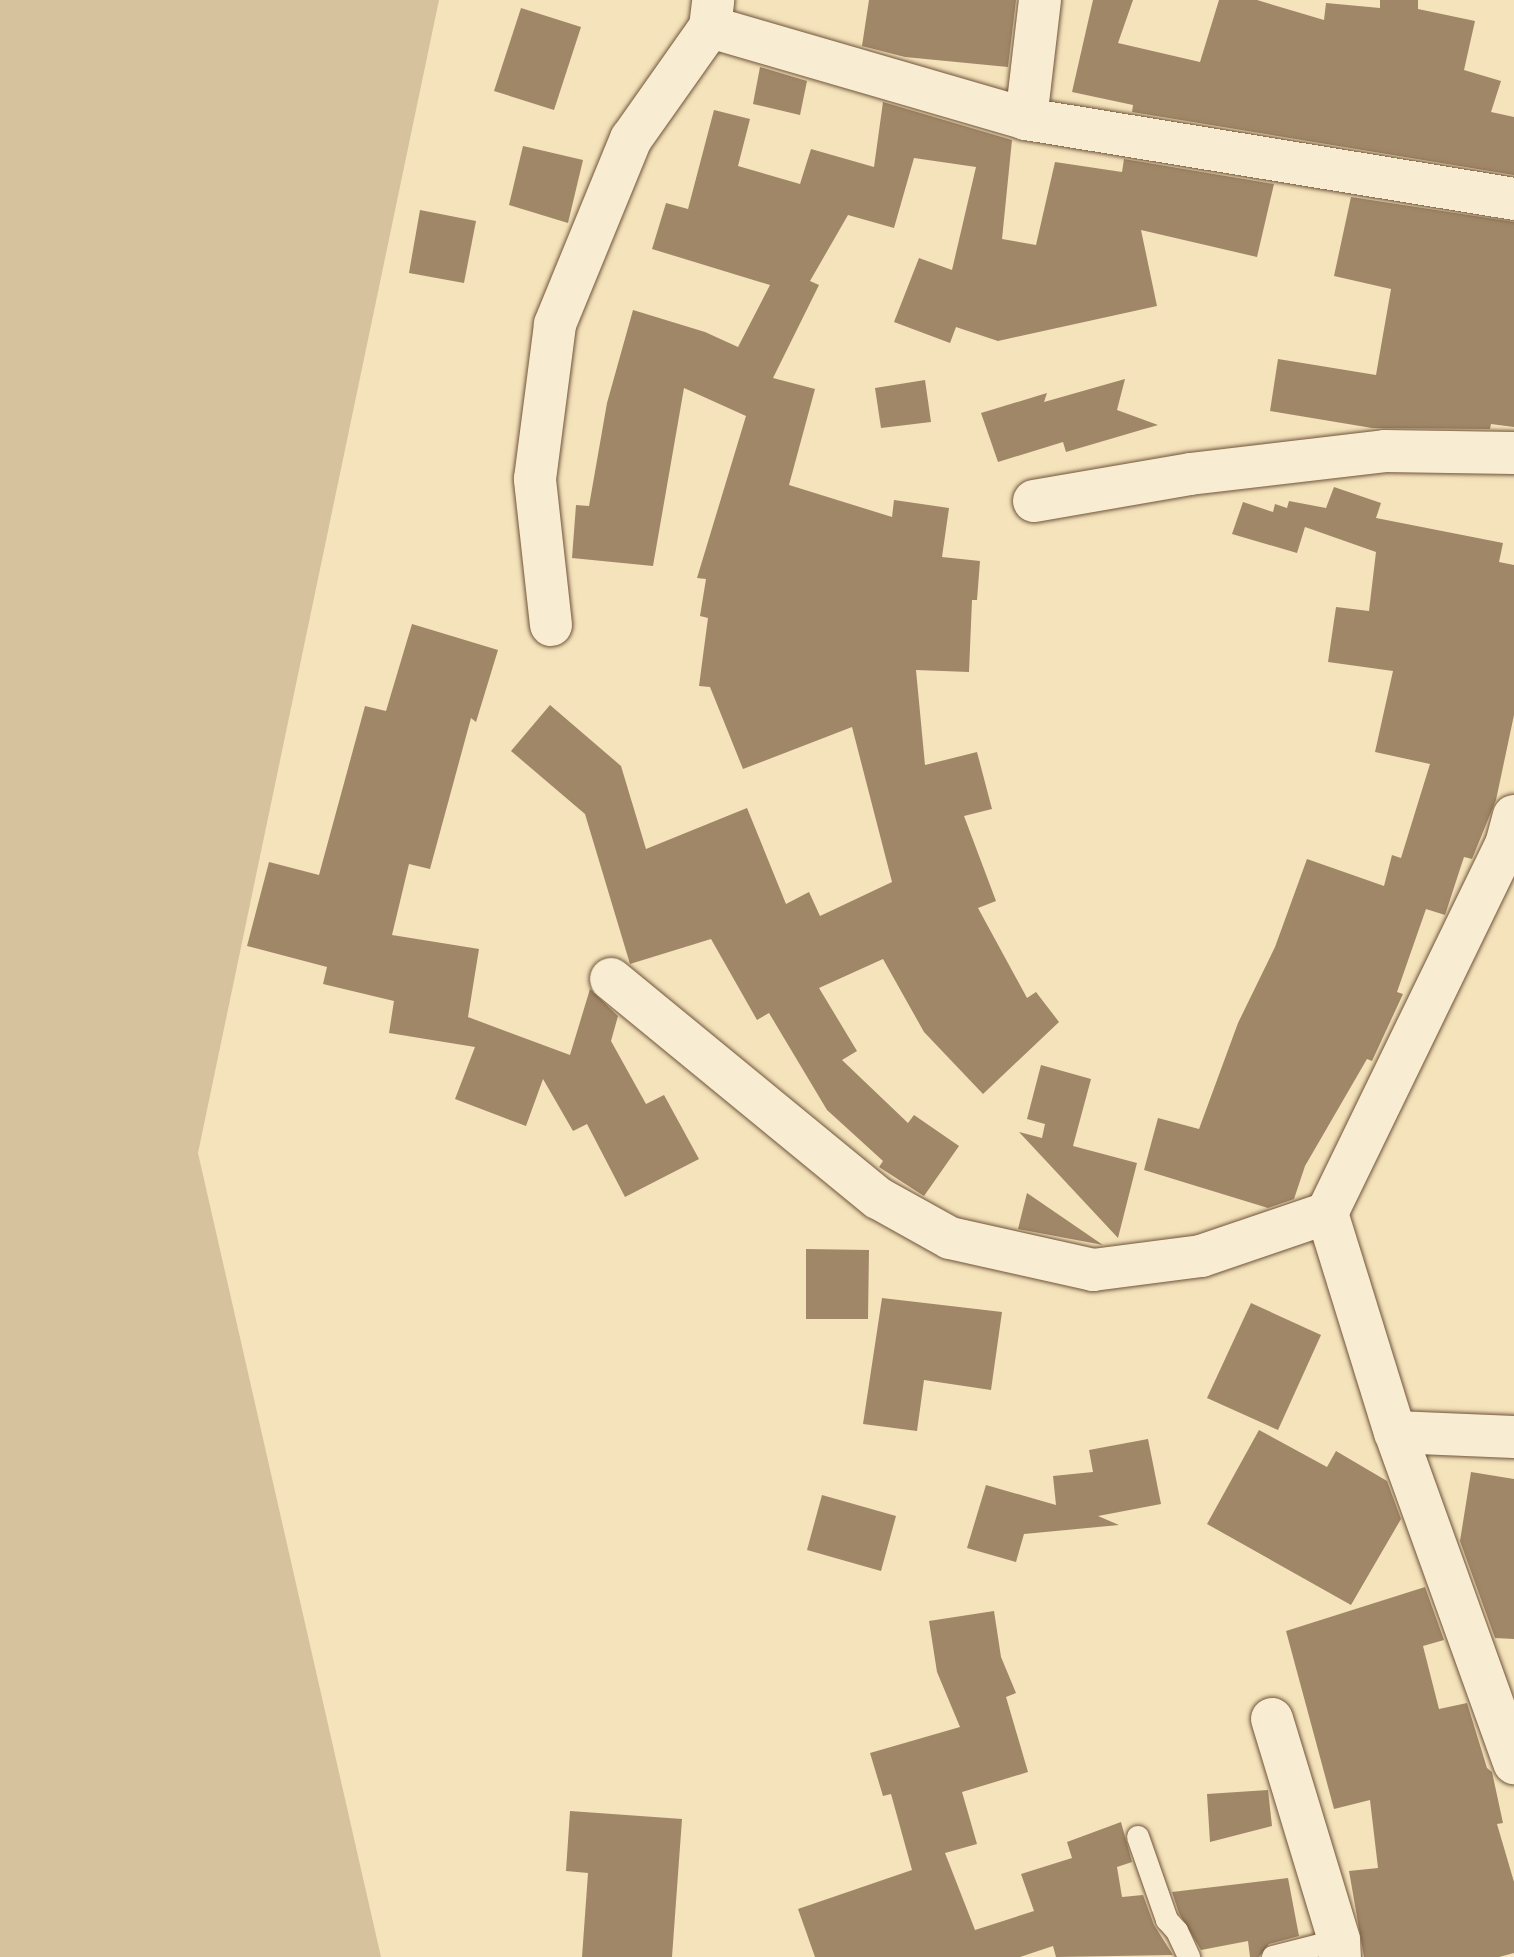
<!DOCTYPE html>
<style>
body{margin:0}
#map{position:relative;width:1514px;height:1957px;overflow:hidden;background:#f4e3bb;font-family:"IM FELL DW Pica",serif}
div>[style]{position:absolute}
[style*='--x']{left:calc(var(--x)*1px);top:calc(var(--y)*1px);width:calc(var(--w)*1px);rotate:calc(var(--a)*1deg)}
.green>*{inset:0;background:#d6c39e}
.building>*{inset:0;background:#a08768}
.roads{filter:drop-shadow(0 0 2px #70543a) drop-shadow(0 0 2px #70543a)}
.service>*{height:22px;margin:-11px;padding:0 11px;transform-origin:11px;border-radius:11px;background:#f8edd3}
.minor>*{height:42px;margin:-21px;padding:0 21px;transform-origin:21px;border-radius:21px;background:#f8edd3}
span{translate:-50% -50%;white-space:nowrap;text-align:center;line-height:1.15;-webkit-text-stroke:7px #f8edd3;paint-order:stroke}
</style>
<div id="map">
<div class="green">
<i style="clip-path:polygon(0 0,439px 0,198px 1153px,381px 1957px,0 1957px)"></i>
</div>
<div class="building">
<i style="clip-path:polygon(869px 0,1016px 0,1008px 67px,905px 57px,862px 46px)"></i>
<i style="clip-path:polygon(1093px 0,1133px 0,1118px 43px,1200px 62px,1219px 0,1257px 0,1324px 20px,1326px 3px,1380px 8px,1380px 0,1418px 0,1418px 9px,1475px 21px,1464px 70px,1501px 81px,1491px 112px,1514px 117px,1514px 175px,1132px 112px,1133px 105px,1072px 92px)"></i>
<i style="clip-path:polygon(521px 8px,581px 27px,554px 110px,494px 91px)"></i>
<i style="clip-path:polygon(760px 67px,807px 81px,800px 115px,753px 104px)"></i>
<i style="clip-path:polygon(883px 102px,1012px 140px,1002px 239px,1036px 245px,1055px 162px,1122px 172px,1124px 159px,1274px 184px,1257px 257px,1141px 230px,1157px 306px,998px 341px,956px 327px,950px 343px,894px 322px,919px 258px,952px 270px,976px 167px,914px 158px,894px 228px,848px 215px,810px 281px,819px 285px,773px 378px,815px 389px,789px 485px,892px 517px,894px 500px,949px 508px,942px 557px,980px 561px,977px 600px,972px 600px,969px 672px,916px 670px,925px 765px,977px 752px,992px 809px,964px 816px,996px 901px,978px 908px,1027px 998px,1036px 992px,1059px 1022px,983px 1094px,924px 1032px,883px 959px,819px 988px,857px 1051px,842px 1060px,908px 1123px,914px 1115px,959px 1146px,924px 1196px,879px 1167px,883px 1161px,827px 1110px,769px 1013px,757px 1020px,711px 939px,630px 964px,585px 814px,511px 751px,550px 705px,621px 766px,646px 849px,747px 808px,786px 904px,809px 892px,820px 916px,892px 882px,852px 727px,743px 769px,710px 687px,699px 686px,708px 618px,700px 616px,706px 579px,697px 578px,746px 416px,684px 388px,653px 566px,572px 558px,576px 505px,589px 506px,607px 403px,633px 310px,705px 332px,738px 347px,770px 285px,652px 249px,666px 203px,688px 209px,714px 110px,750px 119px,738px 166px,800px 184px,811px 149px,874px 167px)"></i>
<i style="clip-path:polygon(523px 146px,583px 160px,568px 223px,509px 205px)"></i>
<i style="clip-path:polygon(1351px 197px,1514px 222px,1514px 427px,1491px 424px,1490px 429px,1372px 428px,1270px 411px,1278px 359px,1376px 375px,1391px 289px,1334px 276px)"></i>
<i style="clip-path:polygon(420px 210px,476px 221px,464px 283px,409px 273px)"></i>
<i style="clip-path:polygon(1125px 379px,1117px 410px,1158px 425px,1066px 452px,1063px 442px,998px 462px,981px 413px,1047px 393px,1044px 402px)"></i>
<i style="clip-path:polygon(925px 380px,931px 422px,881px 428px,875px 388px)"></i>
<i style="clip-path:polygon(1334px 487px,1381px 503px,1376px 518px,1503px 543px,1499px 562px,1514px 565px,1514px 715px,1496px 800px,1472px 859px,1464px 857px,1445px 915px,1426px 909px,1397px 992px,1403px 994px,1372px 1061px,1367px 1059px,1305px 1166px,1294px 1199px,1268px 1208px,1144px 1170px,1158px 1118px,1199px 1129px,1238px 1023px,1275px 947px,1307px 859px,1384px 886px,1392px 855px,1401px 858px,1430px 764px,1375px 752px,1393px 671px,1328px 662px,1336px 607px,1369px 611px,1376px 552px,1305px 527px,1297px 553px,1232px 534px,1243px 502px,1273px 512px,1275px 504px,1287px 508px,1289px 501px,1326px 508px)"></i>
<i style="clip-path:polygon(412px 624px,498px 650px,476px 722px,471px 718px,430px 869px,409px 864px,392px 935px,479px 949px,468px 1017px,570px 1055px,590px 989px,618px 1016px,611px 1041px,646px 1104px,664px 1095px,699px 1159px,625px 1197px,587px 1124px,573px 1131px,543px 1079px,526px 1126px,455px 1099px,475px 1047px,389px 1033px,394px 1001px,323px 984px,327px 967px,247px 946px,269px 862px,319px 875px,365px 706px,386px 711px)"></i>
<i style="clip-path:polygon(1041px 1065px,1091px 1079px,1073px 1146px,1137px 1163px,1118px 1238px,1019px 1132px,1042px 1138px,1045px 1124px,1027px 1119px)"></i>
<i style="clip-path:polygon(1027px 1193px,1103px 1245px,1018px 1229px)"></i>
<i style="clip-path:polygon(806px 1249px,869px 1250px,868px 1319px,806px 1319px)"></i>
<i style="clip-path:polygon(882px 1298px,1002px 1312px,991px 1390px,924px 1380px,917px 1431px,863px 1424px)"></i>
<i style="clip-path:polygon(1251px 1303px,1321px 1335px,1278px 1430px,1207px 1398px)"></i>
<i style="clip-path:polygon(1259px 1430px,1327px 1467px,1336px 1451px,1387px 1481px,1401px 1519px,1351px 1605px,1207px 1524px)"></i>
<i style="clip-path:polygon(1148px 1439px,1161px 1504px,1098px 1516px,1119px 1525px,1024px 1534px,1016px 1562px,967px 1548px,986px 1485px,1056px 1505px,1053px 1476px,1093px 1472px,1089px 1450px)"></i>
<i style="clip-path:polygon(1471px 1472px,1514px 1479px,1514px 1639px,1495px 1638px,1460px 1541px)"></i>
<i style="clip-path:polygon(822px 1495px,896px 1516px,881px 1571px,807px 1550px)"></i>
<i style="clip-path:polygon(1425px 1587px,1444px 1640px,1423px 1646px,1439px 1709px,1467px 1703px,1487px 1768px,1492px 1772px,1503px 1823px,1497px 1824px,1514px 1882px,1514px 1953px,1499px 1957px,1364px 1957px,1349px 1871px,1378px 1868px,1370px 1800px,1334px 1809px,1286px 1631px)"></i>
<i style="clip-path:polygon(994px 1611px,1001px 1657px,1016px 1693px,1006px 1697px,1028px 1772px,962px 1792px,977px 1844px,945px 1853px,975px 1930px,1034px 1911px,1021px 1874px,1072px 1858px,1067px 1842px,1121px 1822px,1132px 1862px,1117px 1867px,1122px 1897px,1143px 1895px,1154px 1925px,1173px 1955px,1056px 1957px,1053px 1946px,1020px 1957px,815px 1957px,798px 1909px,912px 1870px,891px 1794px,883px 1796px,870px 1753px,960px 1727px,937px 1672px,929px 1621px)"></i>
<i style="clip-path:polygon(1268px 1790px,1272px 1826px,1210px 1842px,1207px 1794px)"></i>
<i style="clip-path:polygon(570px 1811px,682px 1819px,672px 1957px,582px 1957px,588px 1873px,566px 1871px)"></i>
<i style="clip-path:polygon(1288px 1878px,1299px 1936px,1269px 1944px,1259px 1957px,1250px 1957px,1248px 1941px,1201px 1950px,1179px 1913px,1172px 1892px)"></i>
</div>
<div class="roads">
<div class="service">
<i style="--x:1138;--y:1837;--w:88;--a:70.7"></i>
<i style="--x:1167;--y:1920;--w:15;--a:48"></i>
<i style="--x:1177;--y:1931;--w:29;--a:65"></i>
<i style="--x:1273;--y:1957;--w:68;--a:-14.4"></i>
</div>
<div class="minor">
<i style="--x:710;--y:27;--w:329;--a:16.2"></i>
<i style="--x:1026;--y:119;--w:495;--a:9.3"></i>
<i style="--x:1026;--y:119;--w:120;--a:-83.3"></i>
<i style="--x:1034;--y:501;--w:158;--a:-9.8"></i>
<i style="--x:1190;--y:474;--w:196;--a:-6.7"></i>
<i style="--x:1385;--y:451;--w:129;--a:0.9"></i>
<i style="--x:551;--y:625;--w:147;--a:-96.3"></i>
<i style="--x:535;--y:479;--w:156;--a:-82.6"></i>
<i style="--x:555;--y:324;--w:200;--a:-67.7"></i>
<i style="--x:631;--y:139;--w:137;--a:-54.8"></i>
<i style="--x:710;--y:27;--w:26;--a:-83"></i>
<i style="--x:611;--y:979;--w:345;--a:39.4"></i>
<i style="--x:878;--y:1198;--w:82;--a:29.1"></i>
<i style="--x:950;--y:1238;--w:147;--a:12.6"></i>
<i style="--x:1093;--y:1270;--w:109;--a:-7.4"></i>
<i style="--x:1201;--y:1256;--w:133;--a:-18.8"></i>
<i style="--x:1327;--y:1213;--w:409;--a:-64.1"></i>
<i style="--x:1506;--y:845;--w:30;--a:-75"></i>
<i style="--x:1327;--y:1213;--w:229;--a:72.8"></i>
<i style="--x:1395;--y:1432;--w:352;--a:70.2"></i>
<i style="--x:1395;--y:1432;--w:119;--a:2.4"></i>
<i style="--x:1272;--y:1719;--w:231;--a:73.1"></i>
<i style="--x:1339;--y:1940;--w:17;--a:87"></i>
</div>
</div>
</div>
